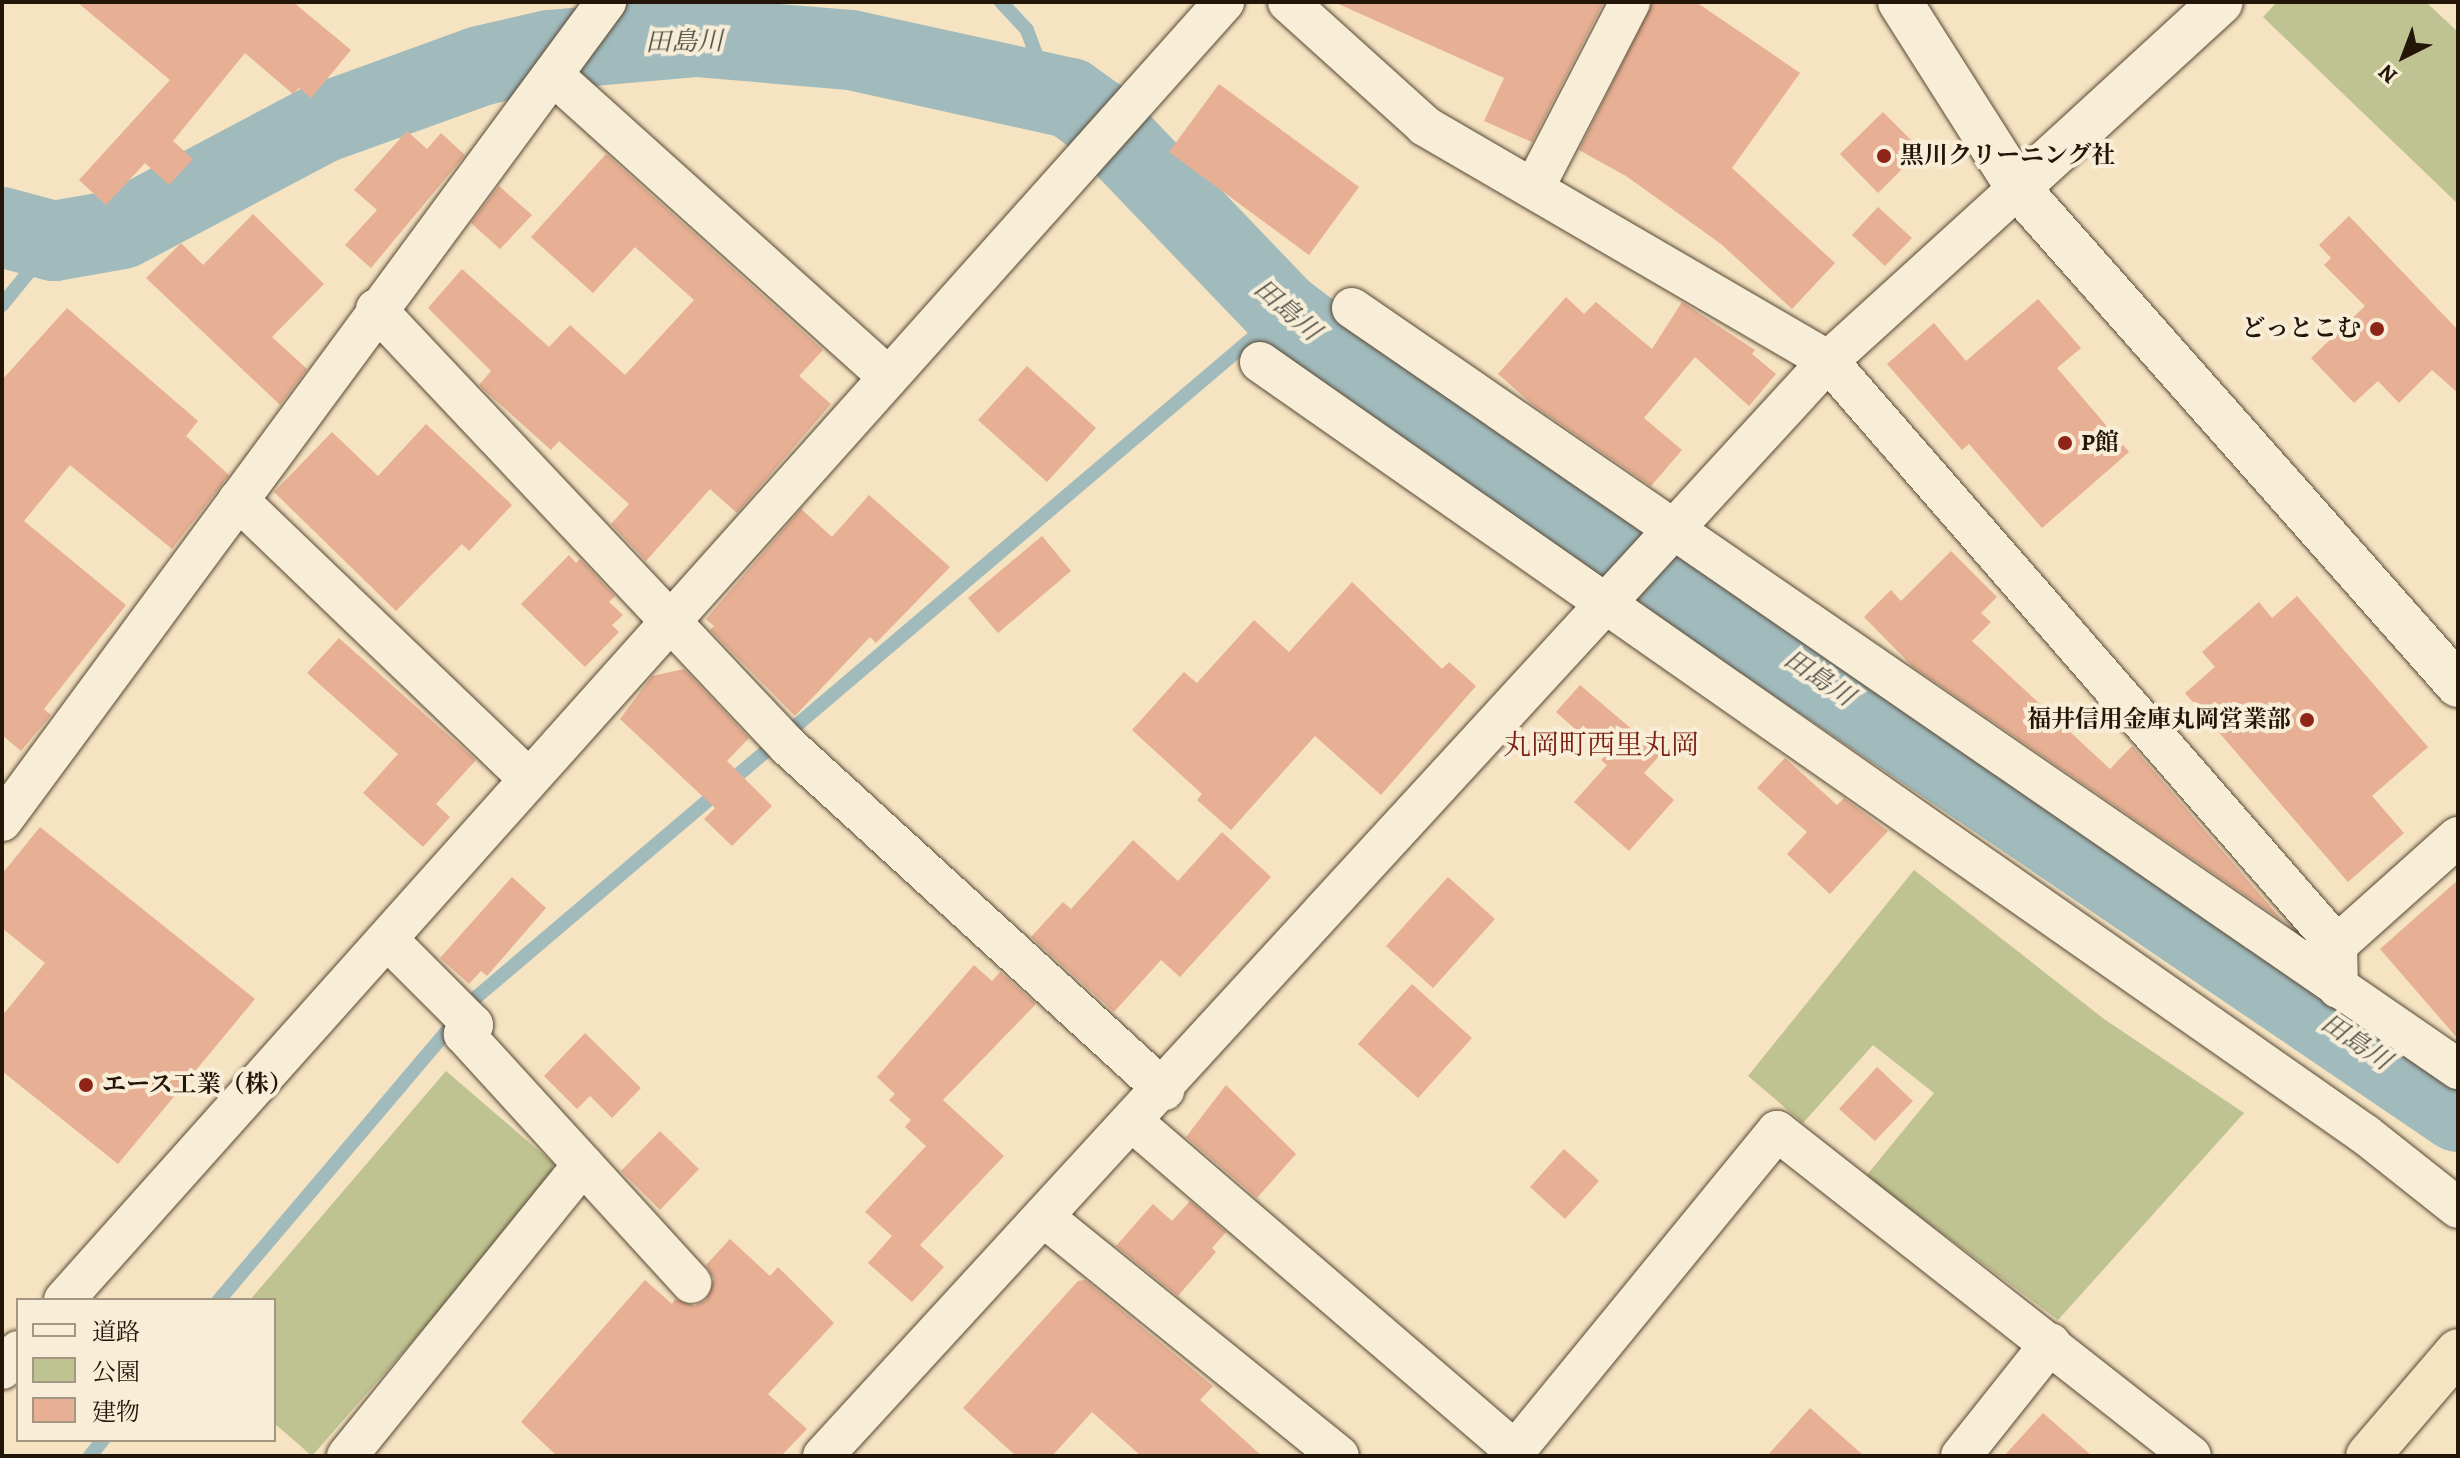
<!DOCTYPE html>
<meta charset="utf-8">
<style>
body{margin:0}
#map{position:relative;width:2460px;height:1458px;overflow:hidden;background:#f5e3c1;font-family:Alegreya,"Noto Serif JP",serif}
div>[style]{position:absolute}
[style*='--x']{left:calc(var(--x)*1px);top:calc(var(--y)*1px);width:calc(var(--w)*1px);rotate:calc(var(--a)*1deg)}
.green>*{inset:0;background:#bfc391}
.stream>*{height:14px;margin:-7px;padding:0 7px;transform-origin:7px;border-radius:7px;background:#a1bbbd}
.river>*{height:80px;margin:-40px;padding:0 40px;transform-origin:40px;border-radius:40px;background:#a1bbbd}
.building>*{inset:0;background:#e7af93}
.roads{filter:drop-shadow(0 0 2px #584836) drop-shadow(0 0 2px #584836)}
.street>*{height:40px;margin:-20px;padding:0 20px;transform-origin:20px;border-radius:20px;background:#f8edd7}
.secondary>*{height:44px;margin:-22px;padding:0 22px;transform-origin:22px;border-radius:22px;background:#f8edd7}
.highway>*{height:44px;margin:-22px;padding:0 22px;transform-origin:22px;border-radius:22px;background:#f5e3c1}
.dots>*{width:22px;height:22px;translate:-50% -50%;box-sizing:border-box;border:4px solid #f8edd7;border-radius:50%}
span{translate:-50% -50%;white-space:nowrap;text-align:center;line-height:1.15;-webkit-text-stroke:8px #f8edd7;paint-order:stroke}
.poi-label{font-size:24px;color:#231508;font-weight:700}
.left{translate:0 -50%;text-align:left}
.right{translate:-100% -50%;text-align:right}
.water-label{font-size:26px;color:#4f4f47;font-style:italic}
.quarter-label{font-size:28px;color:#7a1f14}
.frame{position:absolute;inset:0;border:4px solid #231508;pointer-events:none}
.legend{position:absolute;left:16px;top:1298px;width:260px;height:144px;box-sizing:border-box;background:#f8edd7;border:2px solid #a39784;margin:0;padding:10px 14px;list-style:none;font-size:24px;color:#231508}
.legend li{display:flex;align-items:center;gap:16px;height:40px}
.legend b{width:40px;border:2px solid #a39784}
.north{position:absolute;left:2364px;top:16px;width:80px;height:80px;-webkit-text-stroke:6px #f8edd7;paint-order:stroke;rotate:222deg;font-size:22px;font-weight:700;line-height:32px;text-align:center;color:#231508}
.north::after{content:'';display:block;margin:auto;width:28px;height:36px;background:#231508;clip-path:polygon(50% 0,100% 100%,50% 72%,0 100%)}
</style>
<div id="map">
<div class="green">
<i style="clip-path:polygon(2277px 2px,2426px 2px,2458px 32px,2458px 204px,2263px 17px)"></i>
<i style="clip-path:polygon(1914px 870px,2104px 1019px,2244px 1113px,2058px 1320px,1866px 1176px,1934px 1093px,1873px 1045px,1803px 1123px,1748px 1076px)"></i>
<i style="clip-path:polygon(446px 1071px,553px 1163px,551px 1183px,312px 1456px,274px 1423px,274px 1300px,250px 1300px)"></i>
</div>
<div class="stream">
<i style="--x:1001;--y:2;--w:38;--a:47"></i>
<i style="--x:1027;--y:30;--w:67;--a:69.9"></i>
<i style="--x:2;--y:305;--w:82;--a:-50.9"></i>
<i style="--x:219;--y:1300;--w:393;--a:-49.7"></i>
<i style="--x:473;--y:1000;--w:1063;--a:-40.34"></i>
<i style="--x:90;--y:1456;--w:21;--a:-51"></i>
</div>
<div class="river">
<i style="--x:2;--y:227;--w:54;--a:15.1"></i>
<i style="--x:54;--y:241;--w:69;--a:-10"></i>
<i style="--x:122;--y:229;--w:224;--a:-27.9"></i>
<i style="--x:320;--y:124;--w:170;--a:-19.9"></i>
<i style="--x:480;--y:66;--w:71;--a:-13.1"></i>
<i style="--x:549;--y:50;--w:148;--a:-5.1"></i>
<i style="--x:696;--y:37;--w:156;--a:4.8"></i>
<i style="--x:851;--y:50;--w:224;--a:12.4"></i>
<i style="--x:1070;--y:98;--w:32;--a:36"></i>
<i style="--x:1096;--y:117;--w:270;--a:46.2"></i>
<i style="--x:1283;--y:312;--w:31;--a:37"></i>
<i style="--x:1308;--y:331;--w:1390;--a:34.18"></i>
</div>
<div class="building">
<i style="clip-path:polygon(77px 2px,293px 2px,351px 50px,311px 98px,299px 88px,293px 94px,245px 53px,173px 141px,193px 159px,169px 185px,145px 163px,106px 205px,79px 180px,170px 80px)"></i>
<i style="clip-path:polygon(1334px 2px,1604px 2px,1532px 142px,1484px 121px,1504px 78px)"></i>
<i style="clip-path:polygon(1653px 2px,1696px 2px,1800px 73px,1732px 168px,1835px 263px,1792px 309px,1721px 244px,1626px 176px,1579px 150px)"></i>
<i style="clip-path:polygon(1219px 84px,1359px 187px,1309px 255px,1169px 152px)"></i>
<i style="clip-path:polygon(1883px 112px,1921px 150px,1878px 193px,1840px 154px)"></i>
<i style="clip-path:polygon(407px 131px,427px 149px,441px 133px,465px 155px,371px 268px,345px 245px,377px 210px,354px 190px)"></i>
<i style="clip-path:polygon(606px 154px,823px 350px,799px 376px,831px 404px,737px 513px,710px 489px,646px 561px,611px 524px,629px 504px,559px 441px,551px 450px,485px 391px,479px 385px,491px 371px,428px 308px,462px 269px,549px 347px,570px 325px,625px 375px,694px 300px,635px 247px,593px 293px,531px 237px)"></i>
<i style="clip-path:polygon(499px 186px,532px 215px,500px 249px,471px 223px)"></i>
<i style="clip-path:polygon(1878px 207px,1912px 238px,1885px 266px,1852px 235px)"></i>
<i style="clip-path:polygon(253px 214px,324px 284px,272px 337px,307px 369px,280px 405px,146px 278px,181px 243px,203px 265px)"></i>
<i style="clip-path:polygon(2349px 216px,2458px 330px,2458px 393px,2432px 370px,2399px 403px,2378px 381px,2354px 403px,2311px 358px,2365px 306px,2324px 265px,2331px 258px,2319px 245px)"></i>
<i style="clip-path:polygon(1566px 297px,1584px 314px,1596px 302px,1652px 349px,1682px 302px,1755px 350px,1752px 354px,1776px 374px,1749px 406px,1695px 357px,1644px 418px,1682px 450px,1651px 486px,1533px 405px,1498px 374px)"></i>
<i style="clip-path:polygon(2038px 299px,2081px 348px,2057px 368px,2129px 452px,2042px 528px,1969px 444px,1962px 450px,1887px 364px,1934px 323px,1966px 361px)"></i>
<i style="clip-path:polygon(67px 308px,198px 421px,186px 436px,229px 475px,172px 549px,70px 465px,24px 521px,126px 605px,44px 709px,51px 715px,21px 751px,2px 735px,2px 380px)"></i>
<i style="clip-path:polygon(1027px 366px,1096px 428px,1047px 482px,978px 420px)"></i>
<i style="clip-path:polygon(426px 424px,512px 505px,469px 551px,462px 544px,396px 611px,274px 492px,332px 432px,378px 476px)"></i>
<i style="clip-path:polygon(869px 495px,950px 567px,876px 643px,870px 637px,795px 716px,710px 630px,714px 626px,706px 619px,801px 509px,832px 537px)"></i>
<i style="clip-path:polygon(1042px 536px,1071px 571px,998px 633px,968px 598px)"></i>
<i style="clip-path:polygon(1951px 551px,1997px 597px,1981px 613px,1991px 622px,1972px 641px,2110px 769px,2132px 746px,2283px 921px,1912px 666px,1864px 617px,1891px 590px,1901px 601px)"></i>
<i style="clip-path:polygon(569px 555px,576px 563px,580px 559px,615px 596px,609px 602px,623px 615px,612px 625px,619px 632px,585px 667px,521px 604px)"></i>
<i style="clip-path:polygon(1352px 582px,1442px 669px,1449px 662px,1476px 686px,1381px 795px,1315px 736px,1231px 830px,1197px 800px,1202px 794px,1132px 730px,1184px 672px,1197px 683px,1254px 620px,1289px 652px)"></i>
<i style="clip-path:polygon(2297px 596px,2428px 747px,2372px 796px,2404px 833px,2348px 882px,2185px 693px,2215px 667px,2202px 652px,2259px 602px,2272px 618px)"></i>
<i style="clip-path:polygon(339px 638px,476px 760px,436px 804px,450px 817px,423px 847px,363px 793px,398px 754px,307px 673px)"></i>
<i style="clip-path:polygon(684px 669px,749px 738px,727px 761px,772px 806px,732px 846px,704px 819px,715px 808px,620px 719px,652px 676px)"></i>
<i style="clip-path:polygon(1580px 685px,1661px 754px,1644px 773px,1674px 800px,1629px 851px,1574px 802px,1607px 765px,1601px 760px,1605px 756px,1556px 712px)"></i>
<i style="clip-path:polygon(1785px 758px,1837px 805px,1844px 798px,1888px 831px,1830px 894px,1787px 854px,1807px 832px,1757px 788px)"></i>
<i style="clip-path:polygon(40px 827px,255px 999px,118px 1164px,2px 1071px,2px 1016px,45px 963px,2px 928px,2px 874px)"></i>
<i style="clip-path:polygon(1222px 832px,1271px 877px,1180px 977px,1161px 960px,1114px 1012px,1031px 937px,1063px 902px,1071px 909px,1133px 840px,1178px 881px)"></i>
<i style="clip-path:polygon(512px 877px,546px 908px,487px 976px,481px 971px,469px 984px,440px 958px)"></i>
<i style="clip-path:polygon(1448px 877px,1495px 919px,1433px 988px,1386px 946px)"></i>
<i style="clip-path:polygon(2458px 880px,2458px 1039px,2380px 949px)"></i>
<i style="clip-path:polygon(974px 965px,992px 981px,1000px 972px,1036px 1004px,943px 1100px,1004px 1156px,920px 1245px,944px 1267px,912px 1302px,868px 1263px,892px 1236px,865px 1212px,926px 1146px,905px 1127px,911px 1120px,889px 1100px,895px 1094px,877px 1077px)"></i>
<i style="clip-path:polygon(1412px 984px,1472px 1038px,1418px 1098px,1358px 1044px)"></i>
<i style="clip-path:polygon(585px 1033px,641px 1088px,612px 1118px,590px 1096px,577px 1109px,544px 1076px)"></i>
<i style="clip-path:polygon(1877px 1067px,1913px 1101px,1875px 1141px,1839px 1109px)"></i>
<i style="clip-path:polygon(1226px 1085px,1296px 1154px,1257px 1198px,1186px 1137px)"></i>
<i style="clip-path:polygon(660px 1131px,699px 1169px,660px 1210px,621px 1171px)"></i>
<i style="clip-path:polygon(1564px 1149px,1599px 1181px,1565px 1219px,1530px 1187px)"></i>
<i style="clip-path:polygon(1190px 1201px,1226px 1232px,1212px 1248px,1216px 1252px,1178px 1296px,1116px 1246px,1153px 1204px,1172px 1221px)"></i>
<i style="clip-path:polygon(730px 1239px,770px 1276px,778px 1267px,834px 1323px,768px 1394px,807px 1429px,781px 1456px,557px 1456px,521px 1422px,645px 1280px,672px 1304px,675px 1299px,695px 1306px,706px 1300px,714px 1279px,706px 1265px)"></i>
<i style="clip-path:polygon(1085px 1280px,1213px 1386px,1200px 1400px,1262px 1456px,1141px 1456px,1092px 1412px,1052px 1456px,1016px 1456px,963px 1408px,1078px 1281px)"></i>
<i style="clip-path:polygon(1810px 1408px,1864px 1456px,1767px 1456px)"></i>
<i style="clip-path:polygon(2043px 1413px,2092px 1456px,2004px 1456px)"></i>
</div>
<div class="roads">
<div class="street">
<i style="--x:1288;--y:2;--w:185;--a:42.1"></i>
<i style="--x:1425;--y:126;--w:467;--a:30.2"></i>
<i style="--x:1828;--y:361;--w:775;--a:48.93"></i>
<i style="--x:2337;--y:945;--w:43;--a:88.7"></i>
<i style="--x:553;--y:75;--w:451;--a:42"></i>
<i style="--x:1534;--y:188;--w:209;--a:-62.7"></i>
<i style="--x:1352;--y:308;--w:1343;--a:34.53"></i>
<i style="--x:376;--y:309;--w:601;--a:46.69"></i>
<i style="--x:788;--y:746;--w:510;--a:42.46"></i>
<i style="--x:1260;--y:362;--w:1349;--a:34.95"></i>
<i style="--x:2366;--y:1135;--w:117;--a:38.4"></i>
<i style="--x:238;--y:500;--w:403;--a:43.8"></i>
<i style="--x:2;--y:821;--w:1018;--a:-53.59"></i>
<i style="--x:388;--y:940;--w:120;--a:45"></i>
<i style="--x:473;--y:1025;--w:13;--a:135"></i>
<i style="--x:464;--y:1034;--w:337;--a:47.6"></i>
<i style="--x:2337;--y:945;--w:162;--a:-41.8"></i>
<i style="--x:1134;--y:1123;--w:503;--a:40.72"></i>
<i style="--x:1045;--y:1218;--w:378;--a:39"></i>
<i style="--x:64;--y:1300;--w:1741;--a:-48.21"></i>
<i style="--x:2;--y:1369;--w:24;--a:-48"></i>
<i style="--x:347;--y:1456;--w:375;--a:-51"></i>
<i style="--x:823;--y:1456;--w:1486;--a:-47.45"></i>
<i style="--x:1828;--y:361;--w:257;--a:-42.3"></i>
<i style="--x:1511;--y:1456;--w:420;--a:-50.7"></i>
<i style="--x:1777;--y:1131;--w:526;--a:38.13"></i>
<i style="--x:1961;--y:1456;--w:144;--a:-51.5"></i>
</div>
<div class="secondary">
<i style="--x:1900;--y:2;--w:220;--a:57.6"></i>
<i style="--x:2018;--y:188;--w:664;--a:48.48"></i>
<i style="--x:2018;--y:188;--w:275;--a:-42.5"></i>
</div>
<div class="highway">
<i style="--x:2368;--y:1456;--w:138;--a:-49.4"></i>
</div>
</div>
<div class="dots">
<i style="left:1884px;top:156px;background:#8f2418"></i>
<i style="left:2377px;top:329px;background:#8f2418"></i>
<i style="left:2065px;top:443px;background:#8f2418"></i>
<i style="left:2307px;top:720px;background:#8f2418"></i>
<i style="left:86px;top:1085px;background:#8f2418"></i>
</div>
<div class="poi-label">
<span class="left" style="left:1900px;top:156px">黒川クリーニング社</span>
<span class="right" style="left:2361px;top:329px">どっとこむ</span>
<span class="left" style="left:2081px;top:443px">P館</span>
<span class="right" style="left:2291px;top:720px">福井信用金庫丸岡営業部</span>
<span class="left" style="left:102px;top:1085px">エース工業（株）</span>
</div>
<div class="water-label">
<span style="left:684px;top:42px;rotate:-1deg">田島川</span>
<span style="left:1287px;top:310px;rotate:41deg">田島川</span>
<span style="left:1819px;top:678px;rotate:34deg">田島川</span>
<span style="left:2356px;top:1042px;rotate:34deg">田島川</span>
</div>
<div class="quarter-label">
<span style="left:1601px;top:745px">丸岡町西里丸岡</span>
</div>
<div class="frame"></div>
<ul class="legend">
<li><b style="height:10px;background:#f8edd7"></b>道路</li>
<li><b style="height:22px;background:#bfc391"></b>公園</li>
<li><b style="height:22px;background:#e7af93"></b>建物</li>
</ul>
<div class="north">N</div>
</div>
